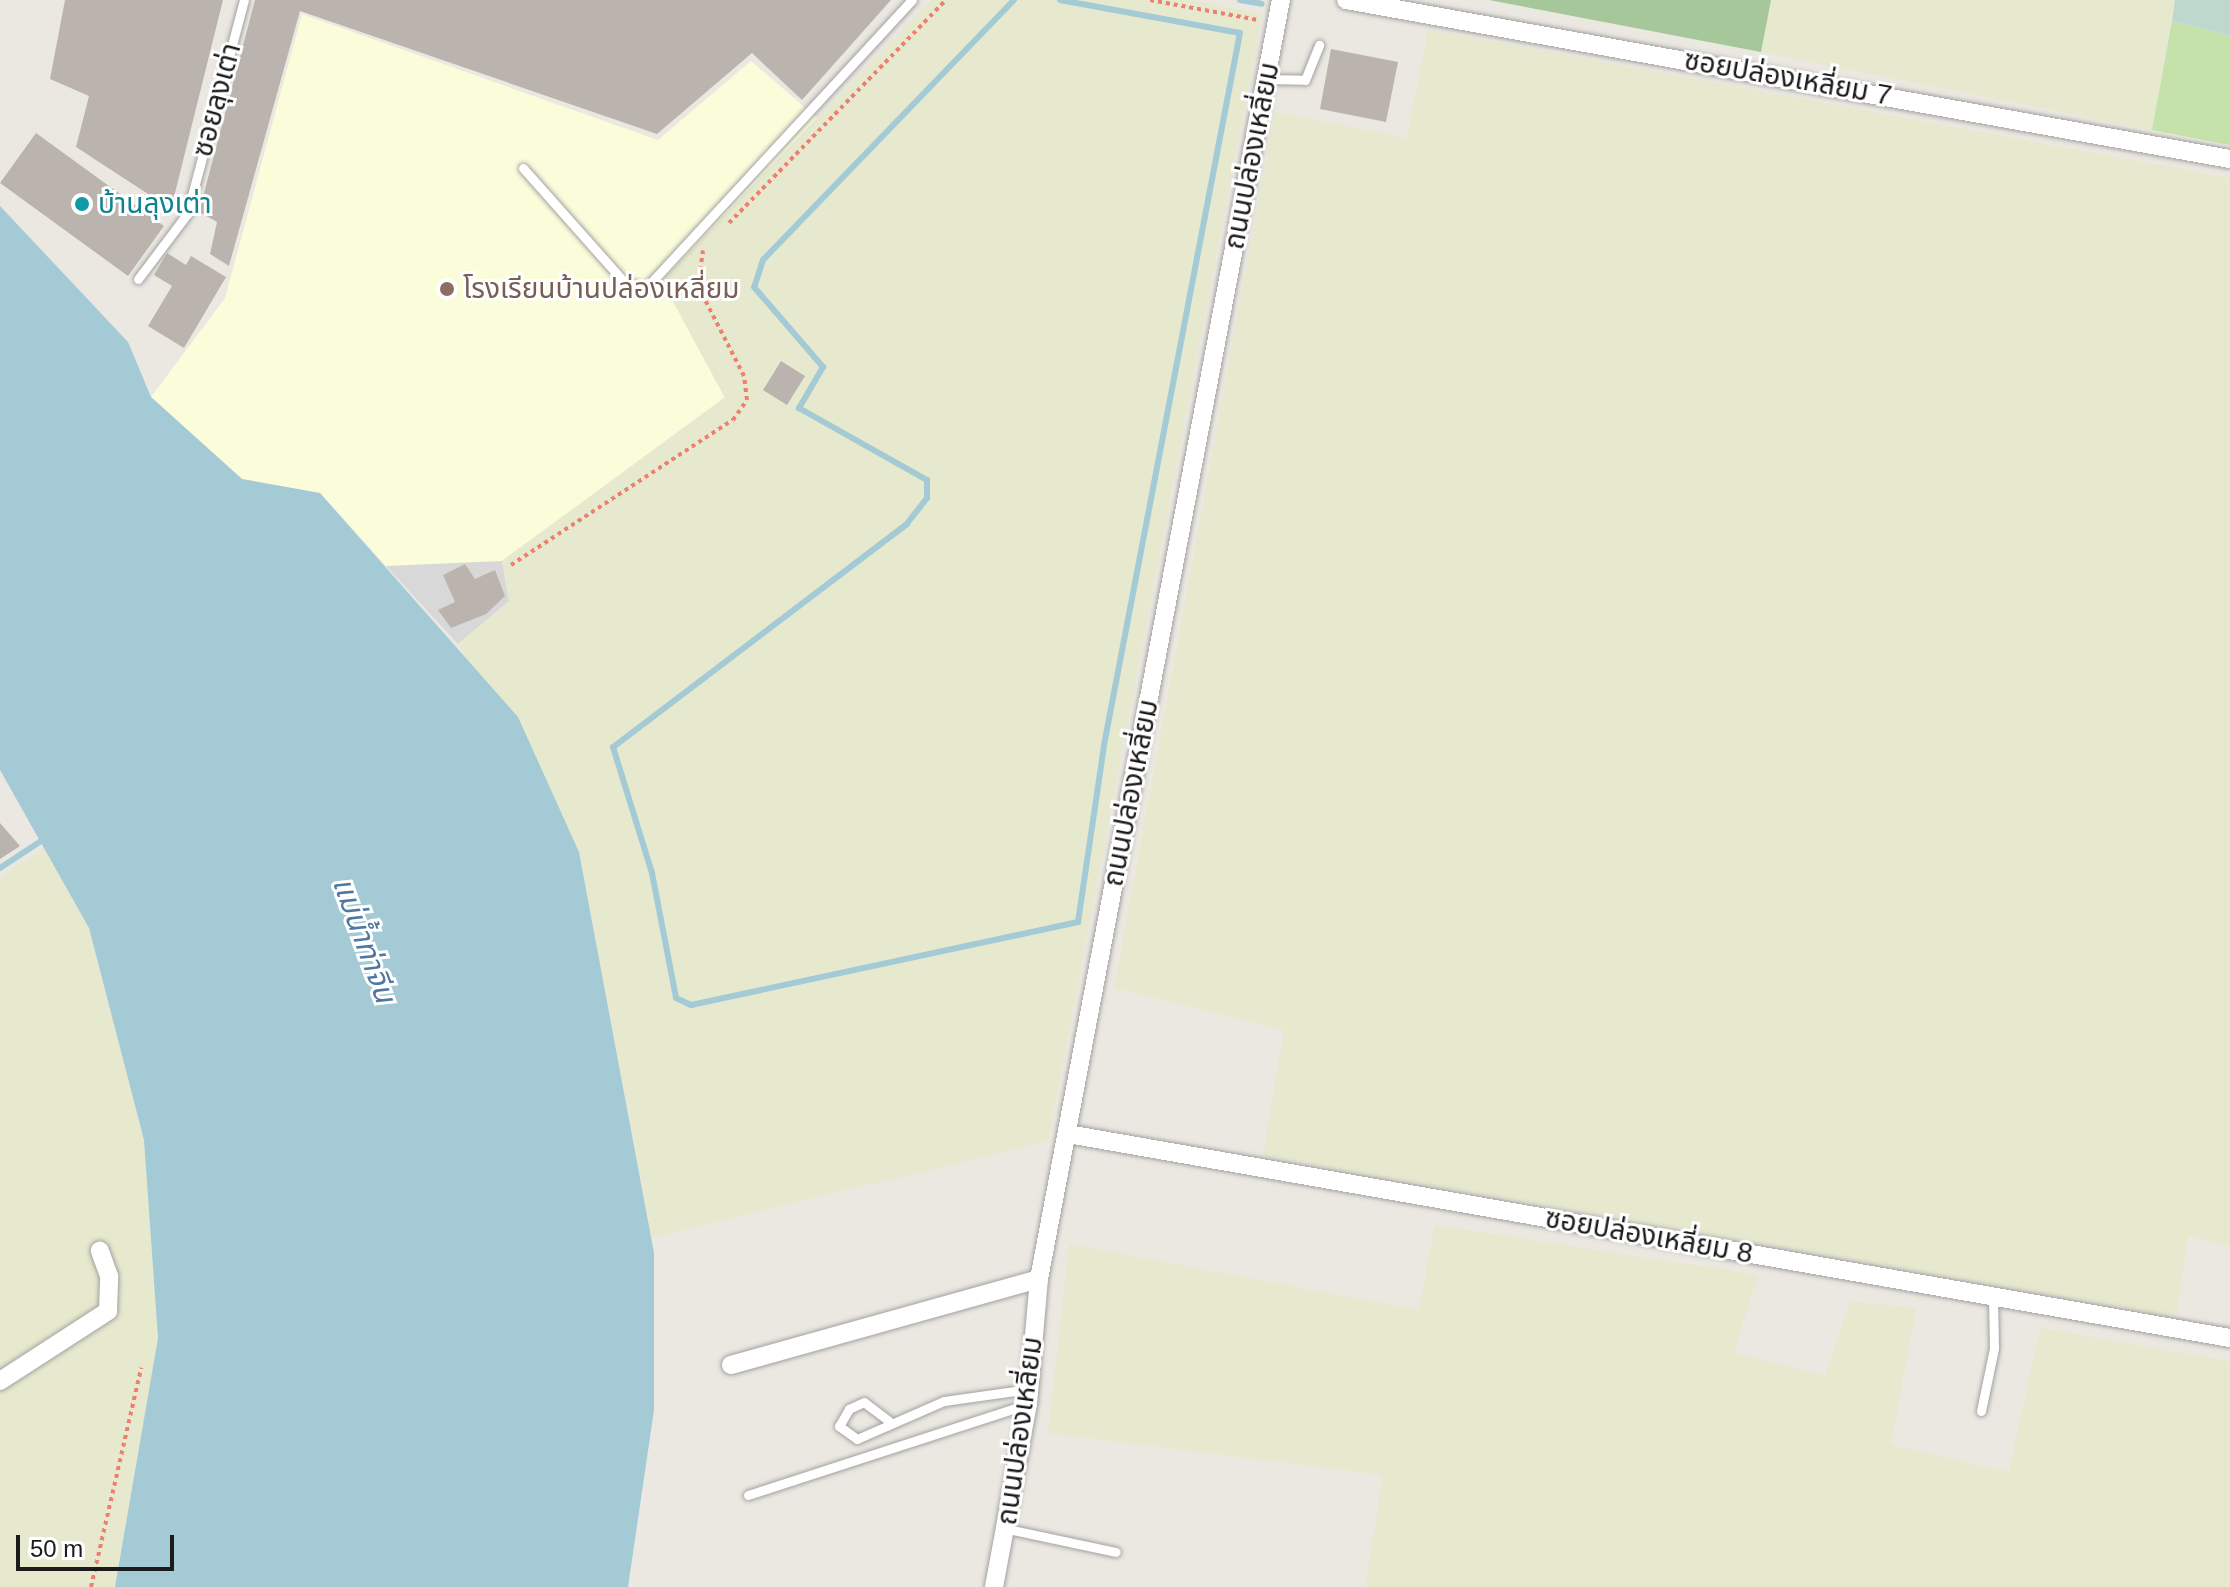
<!DOCTYPE html>
<meta charset="utf-8">
<style>
body{margin:0}
#map{position:relative;width:2230px;height:1587px;overflow:hidden;background:#ebe8e1;font-family:Helvetica,"Noto Sans Thai",sans-serif}
div>[style]{position:absolute}
[style*='--x']{left:calc(var(--x)*1px);top:calc(var(--y)*1px);width:calc(var(--w)*1px);rotate:calc(var(--a)*1deg)}
.residential>*{inset:0;background:#d9d8d8}
.education>*{inset:0;background:#fbfcda}
.farmland>*{inset:0;background:#e6e9cd}
.grass>*{inset:0;background:#c4e2aa}
.forest>*{inset:0;background:#a5c799}
.wetland>*{inset:0;background:#bfd8cd}
.water>*{inset:0;background:#a4cad6}
.stream>*{height:6px;margin:-3px;padding:0 3px;transform-origin:3px;border-radius:3px;background:#a4cad6}
.building>*{inset:0;background:#bbb4ae}
.path>*{height:4px;margin-top:-2px;transform-origin:0;background:repeating-linear-gradient(90deg,#ed8070 0 4px,transparent 0 8px)}
.roads{filter:drop-shadow(0 0 2px #a2a2a2) drop-shadow(0 0 2px #a2a2a2)}
.service>*{height:9px;margin:-4.5px;padding:0 4.5px;transform-origin:4.5px;border-radius:4.5px;background:#fff}
.minor>*{height:18px;margin:-9px;padding:0 9px;transform-origin:9px;border-radius:9px;background:#fff}
.dots>*{width:22px;height:22px;translate:-50% -50%;box-sizing:border-box;border:4px solid #fff;border-radius:50%}
span{translate:-50% -50%;white-space:nowrap;text-align:center;line-height:1.15;-webkit-text-stroke:6px #fff;paint-order:stroke}
.street-label{font-size:28px;color:#1b1b1b}
.culture-label{font-size:28px;color:#0d838f}
.left{translate:0 -50%;text-align:left}
.education-label{font-size:28px;color:#785e54}
.water-label{font-size:30px;color:#5077a1;font-style:italic}
.scale{position:absolute;left:16px;top:1535px;width:158px;height:36px;box-sizing:border-box;border:4px solid #1b1b1b;border-top:0;padding-left:10px;font-size:24px;line-height:28px;white-space:nowrap;color:#1b1b1b;-webkit-text-stroke:6px #fff;paint-order:stroke}
</style>
<div id="map">
<div class="residential">
<i style="clip-path:polygon(437px 560px,502px 561px,509px 601px,458px 644px,386px 566px)"></i>
</div>
<div class="education">
<i style="clip-path:polygon(302px 14px,658px 140px,751px 61px,817px 118px,662px 281px,725px 397px,502px 561px,386px 566px,320px 493px,242px 479px,151px 397px,225px 298px)"></i>
</div>
<div class="farmland">
<i style="clip-path:polygon(931px 0,1190px 0,1262px 14px,1048px 1141px,652px 1238px,579px 852px,458px 644px,509px 601px,502px 561px,725px 398px,662px 281px)"></i>
<i style="clip-path:polygon(1771px 0,2175px 0,2152px 130px,1761px 52px)"></i>
<i style="clip-path:polygon(1428px 30px,2230px 178px,2230px 1246px,2188px 1236px,2176px 1317px,1263px 1156px,1284px 1030px,1114px 988px,1275px 112px,1407px 138px)"></i>
<i style="clip-path:polygon(48px 845px,89px 928px,144px 1140px,158px 1338px,115px 1587px,0 1587px,0 877px)"></i>
<i style="clip-path:polygon(1435px 1225px,1758px 1275px,1734px 1353px,1825px 1376px,1850px 1301px,1916px 1308px,1891px 1445px,2009px 1472px,2040px 1328px,2230px 1361px,2230px 1587px,1365px 1587px,1383px 1475px,1048px 1433px,1069px 1244px,1419px 1310px)"></i>
</div>
<div class="grass">
<i style="clip-path:polygon(2172px 21px,2230px 36px,2230px 145px,2152px 130px)"></i>
</div>
<div class="forest">
<i style="clip-path:polygon(1489px 0,1771px 0,1761px 52px)"></i>
</div>
<div class="wetland">
<i style="clip-path:polygon(2175px 0,2230px 0,2230px 36px,2172px 21px)"></i>
</div>
<div class="water">
<i style="clip-path:polygon(0 206px,128px 342px,151px 397px,242px 479px,320px 493px,518px 717px,579px 852px,654px 1253px,654px 1410px,628px 1587px,115px 1587px,158px 1338px,144px 1140px,89px 928px,0 770px)"></i>
</div>
<div class="stream">
<i style="--x:1014;--y:0;--w:361;--a:134"></i>
<i style="--x:763;--y:260;--w:28;--a:108"></i>
<i style="--x:754;--y:287;--w:106;--a:49.2"></i>
<i style="--x:823;--y:367;--w:48;--a:120.3"></i>
<i style="--x:799;--y:408;--w:147;--a:29.4"></i>
<i style="--x:927;--y:480;--w:18;--a:90"></i>
<i style="--x:927;--y:498;--w:33;--a:128"></i>
<i style="--x:907;--y:524;--w:369;--a:142.8"></i>
<i style="--x:613;--y:747;--w:132;--a:72.8"></i>
<i style="--x:652;--y:873;--w:127;--a:79.1"></i>
<i style="--x:676;--y:998;--w:17;--a:25"></i>
<i style="--x:691;--y:1005;--w:396;--a:-12.1"></i>
<i style="--x:1078;--y:922;--w:179;--a:-81.6"></i>
<i style="--x:1104;--y:745;--w:725;--a:-79.19"></i>
<i style="--x:1240;--y:33;--w:183;--a:-169.6"></i>
<i style="--x:1240;--y:0;--w:22;--a:10"></i>
<i style="--x:0;--y:868;--w:60;--a:-33.4"></i>
</div>
<div class="building">
<i style="clip-path:polygon(65px 0,223px 0,171px 209px,76px 147px,89px 96px,50px 79px)"></i>
<i style="clip-path:polygon(255px 0,891px 0,802px 100px,752px 53px,657px 134px,300px 11px,229px 266px,210px 254px,217px 222px,199px 212px)"></i>
<i style="clip-path:polygon(1331px 49px,1398px 62px,1386px 122px,1320px 109px)"></i>
<i style="clip-path:polygon(36px 133px,164px 226px,128px 276px,0 183px)"></i>
<i style="clip-path:polygon(167px 253px,186px 265px,191px 256px,226px 277px,184px 348px,148px 326px,172px 286px,154px 275px)"></i>
<i style="clip-path:polygon(781px 361px,805px 376px,787px 405px,763px 390px)"></i>
<i style="clip-path:polygon(465px 564px,475px 579px,495px 570px,505px 596px,486px 614px,451px 628px,438px 610px,455px 602px,443px 575px)"></i>
<i style="clip-path:polygon(0 823px,20px 846px,0 859px)"></i>
</div>
<div class="path">
<i style="--x:1150;--y:0;--w:110;--a:10.5"></i>
<i style="--x:729;--y:223;--w:311;--a:-45.8"></i>
<i style="--x:511;--y:565;--w:265;--a:-33.2"></i>
<i style="--x:733;--y:420;--w:24;--a:-55"></i>
<i style="--x:747;--y:400;--w:24;--a:-97"></i>
<i style="--x:744;--y:376;--w:101;--a:-117.1"></i>
<i style="--x:698;--y:286;--w:36;--a:-82"></i>
<i style="--x:91;--y:1587;--w:225;--a:-77.1"></i>
</div>
<div class="roads">
<div class="service">
<i style="--x:1266;--y:79;--w:39;--a:1"></i>
<i style="--x:1305;--y:80;--w:38;--a:-68"></i>
<i style="--x:523;--y:168;--w:154;--a:48.4"></i>
<i style="--x:625;--y:283;--w:22;--a:13"></i>
<i style="--x:646;--y:288;--w:392;--a:-47.3"></i>
<i style="--x:138;--y:279;--w:81;--a:-53"></i>
<i style="--x:187;--y:214;--w:221;--a:-75.1"></i>
<i style="--x:1981;--y:1411;--w:64;--a:-78.3"></i>
<i style="--x:1994;--y:1348;--w:51;--a:-91.1"></i>
<i style="--x:889;--y:1421;--w:31;--a:-143"></i>
<i style="--x:864;--y:1402;--w:17;--a:155"></i>
<i style="--x:849;--y:1409;--w:20;--a:120"></i>
<i style="--x:839;--y:1426;--w:22;--a:36"></i>
<i style="--x:857;--y:1439;--w:95;--a:-23.6"></i>
<i style="--x:944;--y:1401;--w:86;--a:-8"></i>
<i style="--x:748;--y:1495;--w:294;--a:-18"></i>
<i style="--x:1008;--y:1529;--w:110;--a:12"></i>
</div>
<div class="minor">
<i style="--x:1346;--y:0;--w:898;--a:10.2"></i>
<i style="--x:1068;--y:1134;--w:1180;--a:9.96"></i>
<i style="--x:731;--y:1365;--w:320;--a:-15.6"></i>
<i style="--x:0;--y:1381;--w:129;--a:-32.9"></i>
<i style="--x:108;--y:1311;--w:35;--a:-88"></i>
<i style="--x:109;--y:1276;--w:27;--a:-110"></i>
<i style="--x:994;--y:1587;--w:186;--a:-79.5"></i>
<i style="--x:1028;--y:1404;--w:125;--a:-85"></i>
<i style="--x:1039;--y:1279;--w:1302;--a:-79.29"></i>
</div>
</div>
<div class="dots">
<i style="left:82px;top:204px;background:#0f9aa8"></i>
<i style="left:447px;top:289px;background:#8d6e63"></i>
</div>
<div class="street-label">
<span style="left:1788px;top:78px;rotate:10deg">ซอยปล่องเหลี่ยม 7</span>
<span style="left:217px;top:100px;rotate:-75deg">ซอยลุงเต่า</span>
<span style="left:1252px;top:156px;rotate:-79deg">ถนนปล่องเหลี่ยม</span>
<span style="left:1131px;top:793px;rotate:-79deg">ถนนปล่องเหลี่ยม</span>
<span style="left:1649px;top:1236px;rotate:10deg">ซอยปล่องเหลี่ยม 8</span>
<span style="left:1020px;top:1431px;rotate:-82deg">ถนนปล่องเหลี่ยม</span>
</div>
<div class="culture-label">
<span class="left" style="left:98px;top:204px">บ้านลุงเต่า</span>
</div>
<div class="education-label">
<span class="left" style="left:463px;top:289px">โรงเรียนบ้านปล่องเหลี่ยม</span>
</div>
<div class="water-label">
<span style="left:364px;top:940px;rotate:70deg">แม่น้ำท่าจีน</span>
</div>
<div class="scale">50 m</div>
</div>
